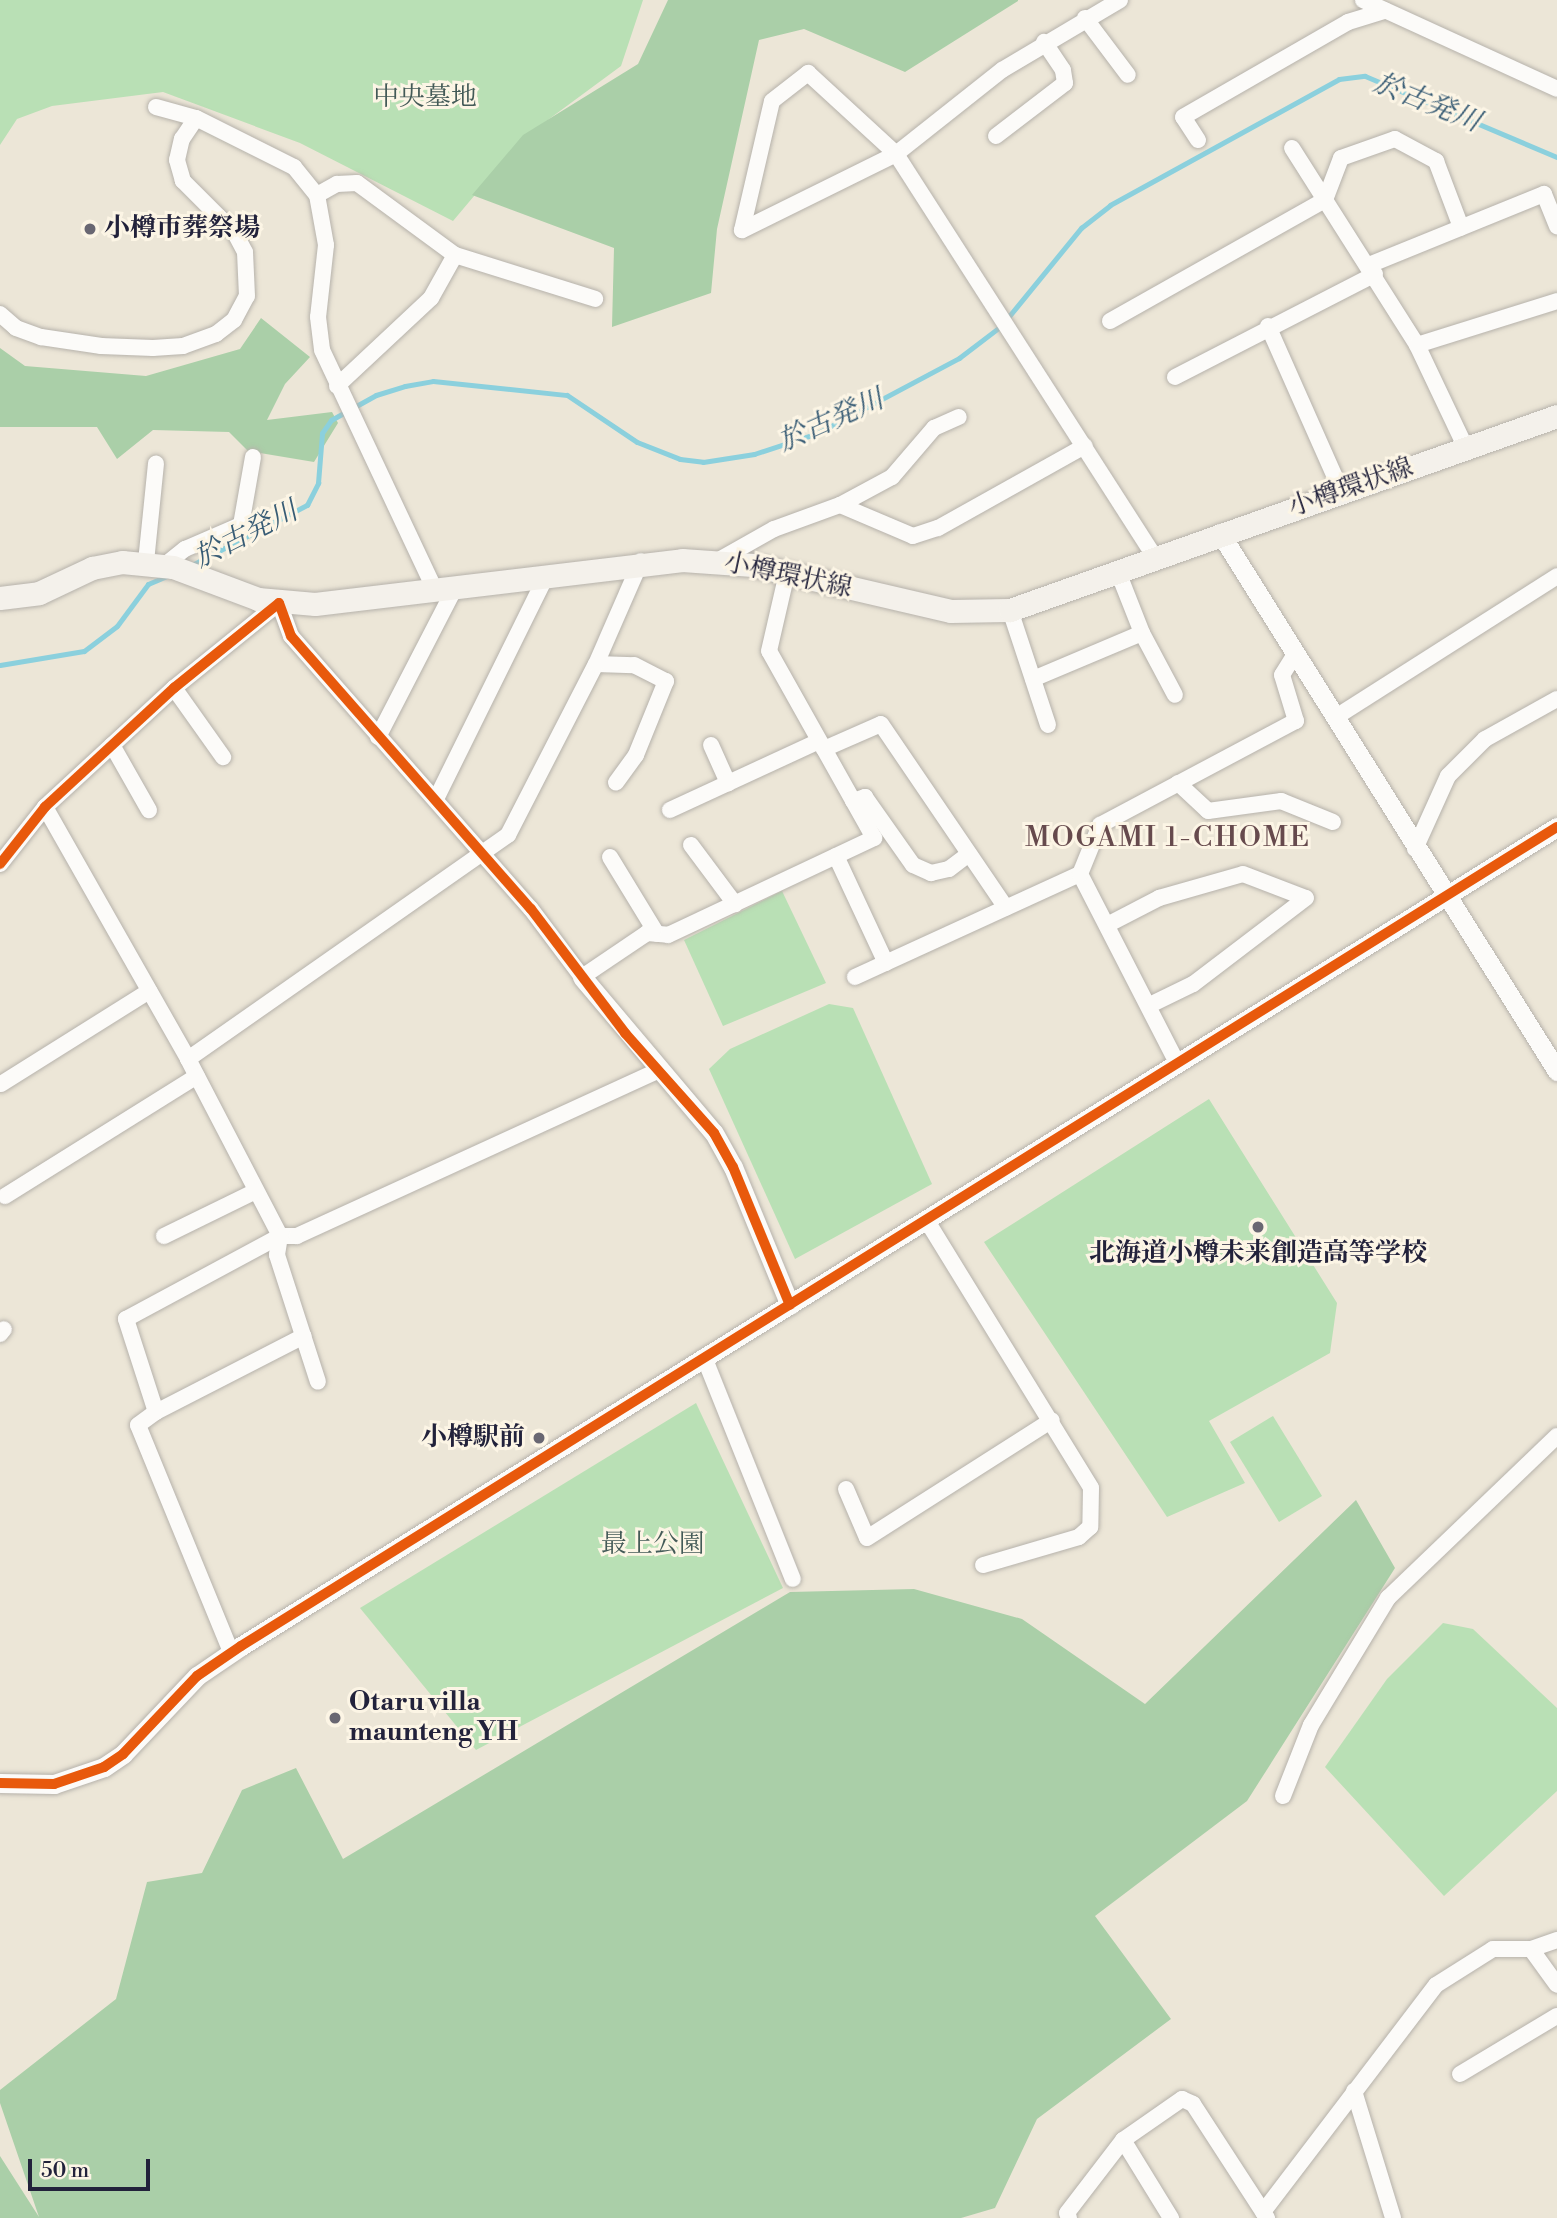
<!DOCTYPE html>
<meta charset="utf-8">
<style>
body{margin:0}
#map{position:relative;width:1557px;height:2218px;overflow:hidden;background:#ece6d7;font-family:"Libre Bodoni","Noto Serif JP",serif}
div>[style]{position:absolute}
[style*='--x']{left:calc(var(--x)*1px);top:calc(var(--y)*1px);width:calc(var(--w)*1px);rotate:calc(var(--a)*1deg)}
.green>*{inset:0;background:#b9e0b5}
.forest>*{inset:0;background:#aacfa8}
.stream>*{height:5px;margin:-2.5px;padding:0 2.5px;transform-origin:2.5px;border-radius:2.5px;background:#8bd0dd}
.roads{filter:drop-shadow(0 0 2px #b6b2ab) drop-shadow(0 0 2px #b6b2ab)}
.minor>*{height:16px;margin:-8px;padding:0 8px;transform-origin:8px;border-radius:8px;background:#fcfbf9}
.tertiary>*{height:19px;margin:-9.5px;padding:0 9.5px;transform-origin:9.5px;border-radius:9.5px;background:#fcfbf9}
.secondary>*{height:23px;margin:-11.5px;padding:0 11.5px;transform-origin:11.5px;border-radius:11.5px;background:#f4f1eb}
.cycleway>*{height:10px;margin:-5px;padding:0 5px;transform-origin:5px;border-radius:5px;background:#e8590c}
.dots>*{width:19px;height:19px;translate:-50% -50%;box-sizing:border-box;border:4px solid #fcf5e5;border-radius:50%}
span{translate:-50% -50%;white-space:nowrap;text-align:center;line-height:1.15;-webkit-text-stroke:6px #fcf5e5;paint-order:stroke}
.park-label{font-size:26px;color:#435a57}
.poi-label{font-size:26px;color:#22223b;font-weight:700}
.left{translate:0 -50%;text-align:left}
.right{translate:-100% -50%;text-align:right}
.street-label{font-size:26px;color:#22223b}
.water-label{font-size:28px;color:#385c75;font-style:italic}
.neighbourhood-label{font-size:28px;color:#664a4d;letter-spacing:2px}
.scale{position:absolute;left:28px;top:2159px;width:122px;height:32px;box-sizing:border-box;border:4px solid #22223b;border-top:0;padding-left:9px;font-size:21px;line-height:24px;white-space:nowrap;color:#22223b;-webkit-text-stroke:5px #fcf5e5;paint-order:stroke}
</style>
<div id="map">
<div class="green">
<i style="clip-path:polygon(0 0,643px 0,621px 66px,522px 139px,453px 221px,300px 143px,163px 92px,52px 106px,17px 119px,0 145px)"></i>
<i style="clip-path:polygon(782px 891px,826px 983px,723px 1026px,684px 940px)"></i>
<i style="clip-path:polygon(829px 1004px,853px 1008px,932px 1184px,795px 1259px,709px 1069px,730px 1049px)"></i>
<i style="clip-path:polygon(1209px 1099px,1337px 1303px,1330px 1353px,1209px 1421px,1245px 1483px,1167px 1517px,984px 1242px)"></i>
<i style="clip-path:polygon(696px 1403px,783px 1588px,476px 1750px,360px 1608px)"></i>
<i style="clip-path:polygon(1273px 1416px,1322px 1496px,1279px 1522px,1230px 1442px)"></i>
<i style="clip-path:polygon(1443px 1623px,1473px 1629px,1557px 1708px,1557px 1791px,1444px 1896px,1325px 1767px,1387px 1679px)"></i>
</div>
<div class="forest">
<i style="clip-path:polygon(668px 0,1018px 0,1018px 1px,905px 72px,804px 29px,759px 40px,717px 229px,711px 293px,612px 327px,614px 248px,472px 195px,523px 135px,638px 64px)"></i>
<i style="clip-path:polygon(261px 318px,310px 357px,285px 384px,267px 420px,332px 412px,338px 423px,314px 462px,248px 451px,229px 432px,153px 430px,117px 459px,97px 427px,0 427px,0 348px,25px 366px,146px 376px,240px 349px)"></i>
<i style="clip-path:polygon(1356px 1500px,1395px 1568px,1247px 1801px,1095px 1916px,1171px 2019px,1037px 2119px,995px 2208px,961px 2218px,0 2218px,0 2156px,39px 2217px,0 2103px,0 2090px,116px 1999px,147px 1882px,202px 1873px,242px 1790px,296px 1768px,343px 1859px,790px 1592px,914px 1589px,1022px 1619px,1145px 1704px)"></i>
</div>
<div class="stream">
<i style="--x:192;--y:565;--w:130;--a:-27.6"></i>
<i style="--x:307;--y:505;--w:25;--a:-63"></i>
<i style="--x:318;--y:483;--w:50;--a:-85.4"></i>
<i style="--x:322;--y:433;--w:16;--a:-55"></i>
<i style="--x:331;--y:420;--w:51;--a:-29.1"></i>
<i style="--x:376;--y:395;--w:30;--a:-17"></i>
<i style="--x:405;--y:386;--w:28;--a:-10"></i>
<i style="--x:433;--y:381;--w:135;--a:6"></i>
<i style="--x:567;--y:395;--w:84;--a:33.9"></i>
<i style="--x:637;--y:442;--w:46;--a:21.6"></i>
<i style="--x:680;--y:459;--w:23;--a:7"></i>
<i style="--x:703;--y:462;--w:52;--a:-8.9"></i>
<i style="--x:754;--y:454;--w:67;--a:-18.2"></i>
<i style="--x:818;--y:433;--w:160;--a:-28"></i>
<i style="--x:959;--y:358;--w:53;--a:-37.3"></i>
<i style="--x:1001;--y:326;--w:127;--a:-50.8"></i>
<i style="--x:1081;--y:228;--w:37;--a:-38"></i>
<i style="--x:1110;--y:205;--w:261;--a:-28.8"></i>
<i style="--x:1339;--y:79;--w:26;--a:-7"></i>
<i style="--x:1365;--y:76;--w:208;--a:22.9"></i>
<i style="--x:0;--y:665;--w:85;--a:-9.5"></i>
<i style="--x:84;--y:651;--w:41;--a:-37.1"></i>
<i style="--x:117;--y:626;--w:52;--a:-53.6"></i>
<i style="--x:148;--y:584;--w:21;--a:-23"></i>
</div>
<div class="roads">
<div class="minor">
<i style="--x:1120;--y:0;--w:137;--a:149.3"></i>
<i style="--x:1002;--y:70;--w:135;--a:141.6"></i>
<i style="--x:896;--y:154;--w:172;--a:153.7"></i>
<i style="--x:742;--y:230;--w:132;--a:-76.9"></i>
<i style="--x:772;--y:101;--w:46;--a:-37.9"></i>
<i style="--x:808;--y:73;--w:120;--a:42.6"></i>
<i style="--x:896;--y:154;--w:480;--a:57.3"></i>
<i style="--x:1363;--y:0;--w:213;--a:24.6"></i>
<i style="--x:1085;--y:18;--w:71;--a:53"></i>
<i style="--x:156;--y:107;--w:41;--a:15.4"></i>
<i style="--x:196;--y:118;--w:110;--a:26.6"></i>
<i style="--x:294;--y:167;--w:36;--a:51"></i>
<i style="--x:317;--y:195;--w:51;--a:79.8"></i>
<i style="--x:326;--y:245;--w:72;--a:96.3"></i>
<i style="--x:318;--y:317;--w:33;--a:83"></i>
<i style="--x:322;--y:350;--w:265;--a:64.8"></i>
<i style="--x:996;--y:136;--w:87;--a:-37.5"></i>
<i style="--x:1065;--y:83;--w:13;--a:-99"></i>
<i style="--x:1063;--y:70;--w:34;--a:-124"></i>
<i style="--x:1198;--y:140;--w:27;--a:-123"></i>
<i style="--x:1183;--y:117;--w:190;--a:-29.9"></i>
<i style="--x:1348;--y:22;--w:39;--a:-17"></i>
<i style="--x:1292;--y:148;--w:233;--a:57.6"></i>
<i style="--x:1417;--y:345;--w:114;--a:64.6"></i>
<i style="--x:317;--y:195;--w:23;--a:-29"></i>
<i style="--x:337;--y:184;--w:20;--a:-3"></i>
<i style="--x:357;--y:183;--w:122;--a:36.3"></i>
<i style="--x:455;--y:255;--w:147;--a:17.4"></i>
<i style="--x:1369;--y:265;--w:189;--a:-22.1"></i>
<i style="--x:1544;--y:194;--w:35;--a:68"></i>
<i style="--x:0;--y:314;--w:21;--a:41"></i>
<i style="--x:16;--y:328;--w:27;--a:20"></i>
<i style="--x:41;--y:337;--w:61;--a:8.5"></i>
<i style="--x:101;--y:346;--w:52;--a:2.2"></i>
<i style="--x:153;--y:348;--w:30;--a:-4"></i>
<i style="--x:183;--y:346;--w:35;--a:-20"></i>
<i style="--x:216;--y:334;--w:23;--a:-38"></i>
<i style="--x:234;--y:320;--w:27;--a:-62"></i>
<i style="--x:247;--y:296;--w:44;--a:-92.6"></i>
<i style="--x:245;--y:252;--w:21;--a:-118"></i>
<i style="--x:235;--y:233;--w:74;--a:-135"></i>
<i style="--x:183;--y:181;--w:22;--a:-106"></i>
<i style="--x:177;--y:160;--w:22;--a:-77"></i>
<i style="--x:182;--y:139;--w:25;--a:-56"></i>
<i style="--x:1110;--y:321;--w:247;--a:-29.4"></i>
<i style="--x:1325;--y:200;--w:45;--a:-69.1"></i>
<i style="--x:1341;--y:158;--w:57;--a:-19.4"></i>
<i style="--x:1395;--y:139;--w:47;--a:28.2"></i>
<i style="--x:1436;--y:161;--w:71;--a:69.3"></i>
<i style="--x:1268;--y:326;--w:180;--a:66.1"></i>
<i style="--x:1417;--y:345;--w:147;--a:-17.4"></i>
<i style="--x:1175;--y:377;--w:225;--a:-27.2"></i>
<i style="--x:337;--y:386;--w:129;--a:-43.1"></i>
<i style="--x:431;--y:298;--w:49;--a:-60.8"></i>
<i style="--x:840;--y:505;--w:59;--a:-28.3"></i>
<i style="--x:892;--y:477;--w:65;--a:-49.4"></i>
<i style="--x:934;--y:428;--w:27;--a:-24"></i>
<i style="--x:719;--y:560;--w:63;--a:-29.4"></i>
<i style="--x:774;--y:529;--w:70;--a:-20"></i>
<i style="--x:840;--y:505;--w:79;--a:23"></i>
<i style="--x:913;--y:536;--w:26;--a:-18"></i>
<i style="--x:938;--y:528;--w:168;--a:-29.2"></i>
<i style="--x:146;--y:562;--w:99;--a:-84.2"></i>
<i style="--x:165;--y:565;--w:26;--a:-39"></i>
<i style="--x:185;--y:549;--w:61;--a:-23.2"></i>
<i style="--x:241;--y:525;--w:69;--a:-80"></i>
<i style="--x:1118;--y:572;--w:66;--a:68.5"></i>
<i style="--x:1142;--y:633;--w:70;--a:62"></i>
<i style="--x:1010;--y:610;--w:121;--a:71.7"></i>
<i style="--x:596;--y:664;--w:38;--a:2"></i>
<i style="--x:634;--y:665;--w:36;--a:27"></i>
<i style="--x:666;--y:681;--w:80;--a:112.1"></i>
<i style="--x:636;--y:755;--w:34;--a:126"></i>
<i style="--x:1033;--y:679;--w:118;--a:-22.9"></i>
<i style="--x:174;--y:688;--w:85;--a:54.6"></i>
<i style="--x:1336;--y:717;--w:262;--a:-32.5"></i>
<i style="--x:378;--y:737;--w:165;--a:-62.7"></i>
<i style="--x:112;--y:745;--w:75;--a:60.4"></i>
<i style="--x:711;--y:745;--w:42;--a:65.9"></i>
<i style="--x:824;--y:749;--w:62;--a:-23.7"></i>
<i style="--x:881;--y:724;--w:222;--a:55.8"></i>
<i style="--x:1178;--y:783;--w:41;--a:43"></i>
<i style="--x:1208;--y:811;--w:74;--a:-7.8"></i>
<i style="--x:1281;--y:801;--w:56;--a:22"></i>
<i style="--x:436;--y:799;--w:249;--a:-63.7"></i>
<i style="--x:853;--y:801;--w:13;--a:-18"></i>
<i style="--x:865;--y:797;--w:83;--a:54.8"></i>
<i style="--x:913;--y:865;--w:20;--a:24"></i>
<i style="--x:931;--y:873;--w:18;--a:-13"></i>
<i style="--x:949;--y:869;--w:25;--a:-37"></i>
<i style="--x:45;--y:807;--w:290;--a:60.4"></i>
<i style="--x:188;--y:1059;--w:199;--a:62.5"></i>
<i style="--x:280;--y:1236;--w:19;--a:99"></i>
<i style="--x:277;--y:1255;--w:133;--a:72.1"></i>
<i style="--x:670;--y:810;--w:164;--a:-24.8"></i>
<i style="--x:691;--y:845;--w:74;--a:53.3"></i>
<i style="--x:1415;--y:849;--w:80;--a:-65.7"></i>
<i style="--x:1448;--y:776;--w:52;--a:-45"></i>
<i style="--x:1485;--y:739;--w:82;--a:-29.1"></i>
<i style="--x:836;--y:856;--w:118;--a:65"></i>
<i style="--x:610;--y:857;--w:90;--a:58.6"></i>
<i style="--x:0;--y:864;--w:73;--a:-51.7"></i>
<i style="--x:45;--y:807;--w:176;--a:-42.7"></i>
<i style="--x:174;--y:688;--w:135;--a:-39"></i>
<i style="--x:279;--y:603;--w:35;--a:70"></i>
<i style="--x:291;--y:636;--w:363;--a:48.7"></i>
<i style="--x:531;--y:909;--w:85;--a:53.1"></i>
<i style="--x:582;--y:977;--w:78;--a:-34.1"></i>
<i style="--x:647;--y:933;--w:21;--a:5"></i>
<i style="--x:668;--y:935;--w:228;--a:-25.2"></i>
<i style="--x:874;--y:838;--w:214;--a:-119.3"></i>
<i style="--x:769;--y:651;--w:80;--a:-77"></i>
<i style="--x:1080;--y:874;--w:215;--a:62.8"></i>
<i style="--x:1107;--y:925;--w:59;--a:-27.4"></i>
<i style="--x:1159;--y:898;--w:87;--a:-15.9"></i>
<i style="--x:1243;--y:874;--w:67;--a:20.9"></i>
<i style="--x:1306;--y:898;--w:142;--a:142.7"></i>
<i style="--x:1193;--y:984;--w:48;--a:154"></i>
<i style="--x:855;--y:977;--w:247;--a:-24.6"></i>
<i style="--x:1080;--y:874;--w:53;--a:-67.8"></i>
<i style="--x:1100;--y:825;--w:222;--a:-28"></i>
<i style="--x:1296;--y:721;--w:48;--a:-106.9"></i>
<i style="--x:1282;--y:675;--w:25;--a:-58"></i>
<i style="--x:188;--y:1059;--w:391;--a:-35"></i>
<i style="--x:508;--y:835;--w:192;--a:-62.8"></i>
<i style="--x:596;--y:664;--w:112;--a:-66.4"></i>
<i style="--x:1;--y:1084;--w:175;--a:-32.1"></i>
<i style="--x:5;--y:1196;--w:226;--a:-32"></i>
<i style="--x:927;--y:1221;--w:313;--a:58.4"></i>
<i style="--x:1091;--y:1488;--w:39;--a:91"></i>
<i style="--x:1090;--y:1527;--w:15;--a:138"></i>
<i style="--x:1079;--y:1537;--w:100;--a:163.7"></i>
<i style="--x:164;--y:1236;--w:102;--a:-26.1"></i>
<i style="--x:0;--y:1334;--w:6;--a:-51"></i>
<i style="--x:704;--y:1357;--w:239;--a:68.2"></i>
<i style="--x:156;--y:1412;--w:166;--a:-27.2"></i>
<i style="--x:846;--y:1489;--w:53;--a:66.8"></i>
<i style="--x:867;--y:1538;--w:219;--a:-32.5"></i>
<i style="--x:231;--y:1652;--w:245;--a:-112.3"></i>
<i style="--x:138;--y:1425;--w:22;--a:-36"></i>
<i style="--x:156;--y:1412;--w:98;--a:-107.9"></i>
<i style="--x:126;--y:1319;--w:175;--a:-28.3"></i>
<i style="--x:280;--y:1236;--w:17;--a:0"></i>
<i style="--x:297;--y:1236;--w:396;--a:-24.6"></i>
<i style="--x:1283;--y:1796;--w:76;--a:-68.5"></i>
<i style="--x:1311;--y:1725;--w:149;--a:-58.8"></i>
<i style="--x:1388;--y:1598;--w:234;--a:-43.8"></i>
<i style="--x:1531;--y:1949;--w:44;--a:54.2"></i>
<i style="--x:1460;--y:2074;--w:113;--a:-30.9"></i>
<i style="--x:1354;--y:2091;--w:133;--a:72.9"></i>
<i style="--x:1123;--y:2140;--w:92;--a:58.4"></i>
<i style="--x:1263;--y:2212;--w:285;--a:-52.7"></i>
<i style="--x:1436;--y:1985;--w:67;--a:-32.3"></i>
<i style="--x:1493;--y:1949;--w:38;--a:0"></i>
<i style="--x:1531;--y:1949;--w:28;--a:-19"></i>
<i style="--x:1069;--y:2218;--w:5;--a:-112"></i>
<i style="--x:1067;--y:2213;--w:92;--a:-52.5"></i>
<i style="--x:1123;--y:2140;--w:72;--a:-34.8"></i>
<i style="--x:1182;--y:2099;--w:12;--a:24"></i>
<i style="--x:1193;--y:2104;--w:136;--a:57"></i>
</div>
<div class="tertiary">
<i style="--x:1220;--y:533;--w:635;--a:57.94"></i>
<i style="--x:582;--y:977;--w:204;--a:49.8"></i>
<i style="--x:714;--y:1133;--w:39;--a:61"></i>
<i style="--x:733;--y:1167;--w:149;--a:67.6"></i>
<i style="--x:0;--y:1783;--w:54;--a:1.1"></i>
<i style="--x:54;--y:1784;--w:53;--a:-18.8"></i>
<i style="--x:104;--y:1767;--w:23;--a:-34"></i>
<i style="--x:123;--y:1754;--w:108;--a:-46.5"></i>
<i style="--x:197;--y:1676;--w:53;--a:-34.3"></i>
<i style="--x:241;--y:1646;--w:1550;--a:-31.9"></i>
</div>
<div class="secondary">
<i style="--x:0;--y:598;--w:39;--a:-7"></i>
<i style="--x:39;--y:593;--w:59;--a:-25.3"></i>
<i style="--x:92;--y:568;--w:31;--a:-11"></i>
<i style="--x:122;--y:562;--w:51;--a:5.6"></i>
<i style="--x:173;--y:567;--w:91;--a:20.6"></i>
<i style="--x:258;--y:599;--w:57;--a:5"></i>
<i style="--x:315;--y:604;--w:370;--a:-6.8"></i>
<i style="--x:682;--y:560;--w:71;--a:4"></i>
<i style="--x:753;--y:565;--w:203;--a:13.1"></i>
<i style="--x:951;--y:611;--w:59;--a:-1"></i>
<i style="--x:1010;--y:610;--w:580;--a:-19.53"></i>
</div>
</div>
<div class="cycleway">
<i style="--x:0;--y:864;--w:73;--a:-51.7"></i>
<i style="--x:45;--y:807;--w:176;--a:-42.7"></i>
<i style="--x:174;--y:688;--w:135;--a:-39"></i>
<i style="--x:279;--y:603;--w:35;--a:70"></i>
<i style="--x:291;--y:636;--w:363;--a:48.7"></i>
<i style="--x:531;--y:909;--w:156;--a:52.8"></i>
<i style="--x:625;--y:1033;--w:134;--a:48.3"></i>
<i style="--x:714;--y:1133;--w:39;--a:61"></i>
<i style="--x:733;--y:1167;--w:149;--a:67.6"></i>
<i style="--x:0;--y:1783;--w:54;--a:1.1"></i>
<i style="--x:54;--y:1784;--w:53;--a:-18.8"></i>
<i style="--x:104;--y:1767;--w:23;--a:-34"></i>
<i style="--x:123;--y:1754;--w:108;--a:-46.5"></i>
<i style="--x:197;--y:1676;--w:53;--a:-34.3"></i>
<i style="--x:241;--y:1646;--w:1550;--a:-31.9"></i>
</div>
<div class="dots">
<i style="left:90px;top:229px;background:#696772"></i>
<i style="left:1258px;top:1227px;background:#696772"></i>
<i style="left:539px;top:1438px;background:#696772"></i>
<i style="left:335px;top:1718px;background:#696772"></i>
</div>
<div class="park-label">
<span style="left:425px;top:98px">中央墓地</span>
<span style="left:653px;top:1545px">最上公園</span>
</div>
<div class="poi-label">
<span class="left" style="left:104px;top:229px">小樽市葬祭場</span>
<span style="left:1258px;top:1254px">北海道小樽未来創造高等学校</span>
<span class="right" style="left:525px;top:1438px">小樽駅前</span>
<span class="left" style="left:349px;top:1718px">Otaru villa<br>maunteng YH</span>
</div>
<div class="street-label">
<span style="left:1351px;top:488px;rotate:-19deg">小樽環状線</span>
<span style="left:788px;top:576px;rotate:12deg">小樽環状線</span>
</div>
<div class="water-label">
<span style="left:1427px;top:103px;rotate:22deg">於古発川</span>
<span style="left:831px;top:421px;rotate:-24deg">於古発川</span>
<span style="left:246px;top:535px;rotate:-27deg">於古発川</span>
</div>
<div class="neighbourhood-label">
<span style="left:1168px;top:838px">MOGAMI 1-CHOME</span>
</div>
<div class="scale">50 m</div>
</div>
